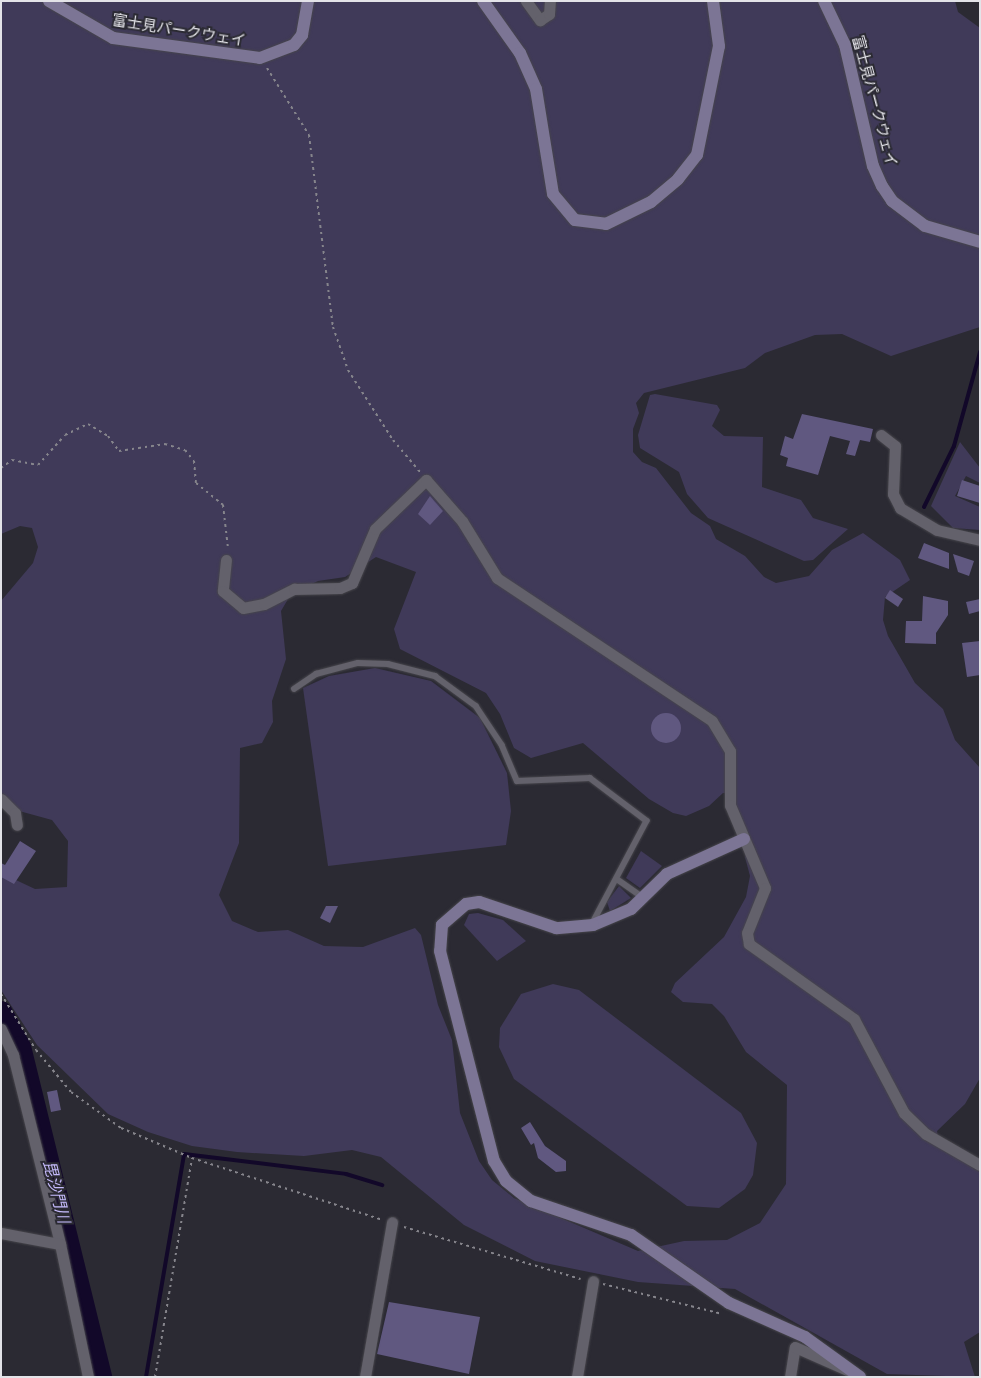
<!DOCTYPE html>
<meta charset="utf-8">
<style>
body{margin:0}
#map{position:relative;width:981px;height:1378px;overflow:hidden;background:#2b2a33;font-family:Montserrat,"Noto Sans JP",sans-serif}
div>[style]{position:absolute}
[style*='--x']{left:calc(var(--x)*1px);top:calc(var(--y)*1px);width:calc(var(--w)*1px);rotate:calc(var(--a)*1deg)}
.green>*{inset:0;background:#403a59}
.stream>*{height:4px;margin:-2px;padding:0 2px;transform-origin:2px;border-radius:2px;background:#120829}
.river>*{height:21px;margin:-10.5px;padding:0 10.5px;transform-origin:10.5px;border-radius:10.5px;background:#120829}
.building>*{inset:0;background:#605880}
.round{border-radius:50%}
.path>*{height:2px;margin-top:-1px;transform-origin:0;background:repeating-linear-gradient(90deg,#86858c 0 2.5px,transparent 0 6.5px)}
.roads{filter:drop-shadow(0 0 1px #46454b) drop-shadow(0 0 1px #46454b)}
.lane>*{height:5.5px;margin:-2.75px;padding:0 2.75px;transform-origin:2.75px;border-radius:2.75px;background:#63616b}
.street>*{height:11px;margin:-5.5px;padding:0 5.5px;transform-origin:5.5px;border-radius:5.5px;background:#63616b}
.secondary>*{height:12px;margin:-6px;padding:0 6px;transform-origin:6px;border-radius:6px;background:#7c7595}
span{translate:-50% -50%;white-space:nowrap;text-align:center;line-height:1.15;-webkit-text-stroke:4px #2b2a33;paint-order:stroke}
.street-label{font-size:15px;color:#e3e3e8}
.water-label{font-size:16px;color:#c5bafc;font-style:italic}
.frame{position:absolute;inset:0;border:2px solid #e3e3e8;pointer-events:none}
</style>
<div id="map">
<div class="green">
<i style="clip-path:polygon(evenodd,1px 1px,955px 1px,958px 12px,980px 28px,980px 327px,891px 356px,842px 334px,815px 335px,765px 353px,745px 368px,644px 393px,636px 403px,639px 413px,633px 429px,633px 452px,642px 462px,656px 468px,691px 513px,710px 526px,716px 539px,745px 556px,764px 577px,776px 583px,809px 576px,832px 550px,863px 533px,900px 560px,910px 580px,885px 597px,883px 620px,888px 636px,915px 683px,943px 709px,955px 740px,980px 768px,980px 1078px,965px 1104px,937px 1131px,939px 1147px,980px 1172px,980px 1332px,964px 1342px,975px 1377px,887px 1374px,735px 1289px,638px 1282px,535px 1261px,464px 1225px,381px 1157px,352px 1150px,304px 1156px,237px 1152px,192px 1146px,148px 1132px,108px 1114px,37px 1045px,1px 990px,1px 873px,35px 889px,67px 887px,68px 841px,52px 820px,1px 806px,1px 601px,33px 563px,38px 547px,32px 528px,20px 526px,1px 534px,1px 1px,376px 557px,416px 572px,394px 629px,400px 649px,486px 693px,500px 714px,514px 748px,531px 758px,583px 743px,649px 799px,673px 813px,686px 816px,709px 806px,723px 793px,735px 794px,735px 808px,747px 838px,745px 857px,750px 876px,746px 897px,724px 937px,675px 983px,671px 992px,683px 1002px,712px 1004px,724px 1016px,746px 1052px,787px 1085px,786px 1184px,760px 1223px,727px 1240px,684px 1241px,638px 1251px,514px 1198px,492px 1180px,479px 1161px,460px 1113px,452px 1040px,438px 1005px,421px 935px,415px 928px,363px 947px,324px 946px,288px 930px,258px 932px,232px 921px,219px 895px,239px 843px,240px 748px,262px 743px,273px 722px,272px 701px,286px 659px,281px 611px,291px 594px,318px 581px,345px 577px,376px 557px)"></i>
<i style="clip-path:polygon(655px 394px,717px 405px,720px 410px,712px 426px,724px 436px,763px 437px,762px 487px,801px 500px,813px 518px,848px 529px,813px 560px,804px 561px,708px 518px,687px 494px,679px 472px,640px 448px,638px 435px,650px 395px)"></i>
<i style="clip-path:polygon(960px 442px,980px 468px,980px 483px,966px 476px,955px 496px,980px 507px,980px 530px,953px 528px,931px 506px)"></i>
<i style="clip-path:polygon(375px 668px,431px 681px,480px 718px,507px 773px,511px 811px,506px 845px,328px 866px,303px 688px,329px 676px)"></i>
<i style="clip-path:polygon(641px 851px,662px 866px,640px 888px,626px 878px)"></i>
<i style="clip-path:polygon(619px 886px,631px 898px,610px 911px,607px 902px)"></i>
<i style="clip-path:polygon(478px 913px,503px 920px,526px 941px,497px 961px,464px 925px,469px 914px)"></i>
<i style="clip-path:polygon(553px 984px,579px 990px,741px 1113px,757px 1143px,753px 1175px,745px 1189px,719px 1208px,687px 1206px,514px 1079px,499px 1047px,500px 1028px,521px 994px)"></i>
</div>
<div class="stream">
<i style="--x:924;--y:507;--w:68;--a:-63.8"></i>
<i style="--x:954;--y:446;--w:98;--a:-74.5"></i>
<i style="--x:146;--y:1377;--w:226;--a:-80.3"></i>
<i style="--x:184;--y:1154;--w:163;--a:7"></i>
<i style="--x:346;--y:1174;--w:38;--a:17"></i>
</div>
<div class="river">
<i style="--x:1;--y:1011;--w:40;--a:62"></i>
<i style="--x:20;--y:1046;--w:341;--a:76.2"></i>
</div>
<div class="building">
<i style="clip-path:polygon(802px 414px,873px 429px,870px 442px,860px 440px,855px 456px,846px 454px,850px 441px,830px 436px,818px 475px,786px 466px,788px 458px,780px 455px,785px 436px,793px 439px)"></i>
<i style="clip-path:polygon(962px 480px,980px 486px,980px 503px,957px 496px)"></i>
<i style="clip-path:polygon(430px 496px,443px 511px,430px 525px,418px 514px)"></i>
<i style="clip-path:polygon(924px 543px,949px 553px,949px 569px,918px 558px)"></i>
<i style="clip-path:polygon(953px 554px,974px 561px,969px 576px,958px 572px)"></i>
<i style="clip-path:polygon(890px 590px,903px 599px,898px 607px,885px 598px)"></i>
<i style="clip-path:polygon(923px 596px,948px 601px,948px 615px,936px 633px,936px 644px,905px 643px,906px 621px,922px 621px)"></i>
<i style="clip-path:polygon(980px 599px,980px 611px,969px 614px,966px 602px)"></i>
<i style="clip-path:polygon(980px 641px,980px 675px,967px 677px,962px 643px)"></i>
<i class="round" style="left:651px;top:713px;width:30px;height:30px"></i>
<i style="clip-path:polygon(20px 841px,36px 851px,14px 884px,1px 877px,1px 863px,5px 865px)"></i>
<i style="clip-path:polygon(326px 906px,338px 906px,330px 923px,320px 918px)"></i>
<i style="clip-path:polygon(57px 1090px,61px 1110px,51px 1112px,47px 1092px)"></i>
<i style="clip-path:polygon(530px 1122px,545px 1146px,566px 1161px,566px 1171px,556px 1172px,538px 1158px,534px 1143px,531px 1145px,521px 1128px)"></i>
<i style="clip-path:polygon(389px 1302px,480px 1317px,469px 1374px,377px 1354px)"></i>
</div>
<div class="path">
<i style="--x:267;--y:68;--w:79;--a:57.9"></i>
<i style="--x:309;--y:135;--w:193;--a:82.9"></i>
<i style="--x:333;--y:327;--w:46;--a:70.8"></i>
<i style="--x:348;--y:370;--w:83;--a:57.3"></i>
<i style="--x:393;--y:440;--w:42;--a:49.8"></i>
<i style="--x:1;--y:468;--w:14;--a:-36"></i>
<i style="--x:12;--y:460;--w:26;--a:11"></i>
<i style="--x:38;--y:465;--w:40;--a:-48"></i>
<i style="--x:65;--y:435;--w:25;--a:-26"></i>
<i style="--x:88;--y:424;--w:23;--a:31"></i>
<i style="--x:108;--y:436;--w:19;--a:54"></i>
<i style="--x:119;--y:451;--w:47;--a:-8.7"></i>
<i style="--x:165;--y:444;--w:21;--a:17"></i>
<i style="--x:185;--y:450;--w:14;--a:51"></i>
<i style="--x:194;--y:461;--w:22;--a:85"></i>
<i style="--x:196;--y:483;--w:35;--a:39"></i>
<i style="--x:223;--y:505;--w:43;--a:83.4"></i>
<i style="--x:1;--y:994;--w:66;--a:58"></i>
<i style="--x:36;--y:1050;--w:55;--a:50.2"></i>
<i style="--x:71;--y:1092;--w:62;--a:35.8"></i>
<i style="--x:121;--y:1128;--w:77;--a:22.9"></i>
<i style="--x:192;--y:1158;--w:198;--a:18"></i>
<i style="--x:404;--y:1227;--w:184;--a:16.4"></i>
<i style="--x:603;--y:1284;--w:123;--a:14.1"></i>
<i style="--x:155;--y:1377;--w:222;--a:-80.4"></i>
</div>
<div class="roads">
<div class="lane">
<i style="--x:294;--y:689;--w:27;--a:-34"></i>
<i style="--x:316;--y:674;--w:43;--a:-14.7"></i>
<i style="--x:358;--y:663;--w:30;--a:2"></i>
<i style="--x:388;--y:664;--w:49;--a:14.3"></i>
<i style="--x:435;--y:676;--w:51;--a:36.2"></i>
<i style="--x:476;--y:706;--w:47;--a:56.3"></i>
<i style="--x:502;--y:745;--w:39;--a:67"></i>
<i style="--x:517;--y:781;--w:73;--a:-2.4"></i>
<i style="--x:590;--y:778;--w:71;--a:37"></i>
<i style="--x:647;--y:821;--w:115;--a:117.9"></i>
<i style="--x:617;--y:879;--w:33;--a:35"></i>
</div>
<div class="street">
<i style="--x:526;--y:1;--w:24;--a:54"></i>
<i style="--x:540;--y:20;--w:11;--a:-34"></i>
<i style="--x:549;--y:14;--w:13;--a:-86"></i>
<i style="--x:881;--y:435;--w:18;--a:38"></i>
<i style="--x:895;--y:446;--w:48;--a:92.4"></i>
<i style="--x:893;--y:494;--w:16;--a:63"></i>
<i style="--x:900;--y:508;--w:43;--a:30.7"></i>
<i style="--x:937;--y:530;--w:44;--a:13.1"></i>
<i style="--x:226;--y:560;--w:31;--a:96"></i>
<i style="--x:223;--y:591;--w:26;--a:40"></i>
<i style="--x:243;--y:608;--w:21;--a:-11"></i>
<i style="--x:264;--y:604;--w:34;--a:-27"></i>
<i style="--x:294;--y:589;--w:46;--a:-1.2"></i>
<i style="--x:340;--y:588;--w:13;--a:-23"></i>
<i style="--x:352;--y:583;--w:59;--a:-66.9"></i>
<i style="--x:375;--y:529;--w:71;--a:-43.9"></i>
<i style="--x:426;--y:480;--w:55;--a:48.7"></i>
<i style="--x:462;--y:521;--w:67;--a:58.4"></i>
<i style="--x:497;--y:578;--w:258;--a:33.6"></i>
<i style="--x:712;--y:721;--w:35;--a:59"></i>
<i style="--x:730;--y:751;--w:54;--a:90"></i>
<i style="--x:730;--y:805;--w:90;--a:67.1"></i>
<i style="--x:765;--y:888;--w:48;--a:111.8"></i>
<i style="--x:747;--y:933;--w:11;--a:80"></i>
<i style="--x:749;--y:944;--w:129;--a:35.5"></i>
<i style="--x:854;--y:1019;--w:106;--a:62"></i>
<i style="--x:904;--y:1113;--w:30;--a:44"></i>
<i style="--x:926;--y:1134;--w:62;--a:29.9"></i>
<i style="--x:1;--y:799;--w:20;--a:45"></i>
<i style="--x:15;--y:813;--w:12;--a:81"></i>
<i style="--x:1;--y:1029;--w:29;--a:65"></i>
<i style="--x:13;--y:1055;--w:195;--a:76"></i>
<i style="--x:60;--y:1244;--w:136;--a:78.1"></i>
<i style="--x:1;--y:1233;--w:60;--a:10.6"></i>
<i style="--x:365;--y:1377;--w:157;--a:-80.1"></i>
<i style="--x:577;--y:1377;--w:97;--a:-80.5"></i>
<i style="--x:790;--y:1377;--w:30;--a:-81"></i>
<i style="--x:795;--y:1347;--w:57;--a:23.9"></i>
</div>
<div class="secondary">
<i style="--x:49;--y:1;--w:74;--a:30"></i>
<i style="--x:113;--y:38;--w:148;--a:7.7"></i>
<i style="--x:260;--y:58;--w:36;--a:-21"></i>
<i style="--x:294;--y:45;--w:13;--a:-51"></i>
<i style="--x:302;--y:35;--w:35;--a:-80"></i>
<i style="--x:483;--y:1;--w:64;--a:54.6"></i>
<i style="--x:520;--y:53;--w:39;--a:66"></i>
<i style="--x:536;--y:89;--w:106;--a:80.8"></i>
<i style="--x:553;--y:194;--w:34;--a:50"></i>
<i style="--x:575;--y:220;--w:31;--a:7"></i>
<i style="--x:606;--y:224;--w:50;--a:-26.1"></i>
<i style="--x:651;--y:202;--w:35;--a:-40"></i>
<i style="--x:678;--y:179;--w:31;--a:-52"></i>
<i style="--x:697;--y:155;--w:111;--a:-78.6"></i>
<i style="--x:719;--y:46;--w:45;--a:-97.6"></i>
<i style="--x:824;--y:1;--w:49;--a:64.5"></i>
<i style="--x:845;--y:45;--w:124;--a:77"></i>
<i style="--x:873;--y:166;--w:22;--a:66"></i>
<i style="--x:882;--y:186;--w:18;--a:56"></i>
<i style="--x:892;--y:201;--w:41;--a:37.1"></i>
<i style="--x:925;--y:226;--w:57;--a:16.2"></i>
<i style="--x:744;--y:839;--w:85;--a:155.6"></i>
<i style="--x:667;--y:874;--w:50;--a:135.8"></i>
<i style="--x:631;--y:909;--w:41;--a:157.2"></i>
<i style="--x:593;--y:925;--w:37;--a:175"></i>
<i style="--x:556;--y:928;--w:81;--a:-161.3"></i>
<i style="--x:479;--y:902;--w:13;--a:171"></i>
<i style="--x:466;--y:904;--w:32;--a:139"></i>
<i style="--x:442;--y:925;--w:26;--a:94"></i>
<i style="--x:440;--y:951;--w:217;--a:75.6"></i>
<i style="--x:494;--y:1161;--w:23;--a:59"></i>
<i style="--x:506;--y:1181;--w:32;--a:39"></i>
<i style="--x:531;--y:1201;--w:106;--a:18.8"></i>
<i style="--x:631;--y:1235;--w:119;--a:34.8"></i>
<i style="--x:729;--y:1303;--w:83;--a:24.1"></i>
<i style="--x:805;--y:1337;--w:68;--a:36"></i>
</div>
</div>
<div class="street-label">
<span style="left:179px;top:30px;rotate:9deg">富士見パークウェイ</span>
<span style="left:875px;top:101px;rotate:75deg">富士見パークウェイ</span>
</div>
<div class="water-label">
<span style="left:56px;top:1192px;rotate:76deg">毘沙門川</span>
</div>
<div class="frame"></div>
</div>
